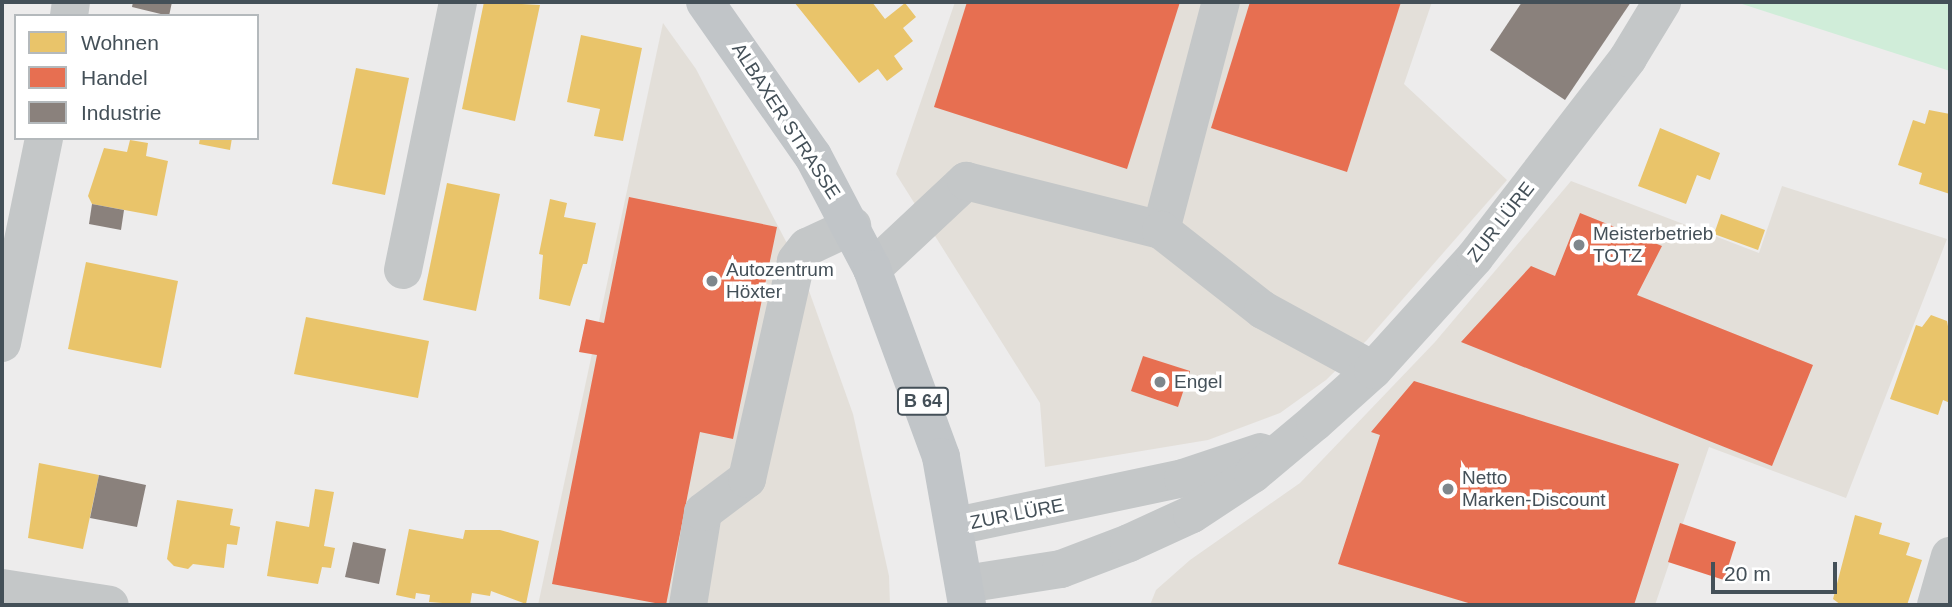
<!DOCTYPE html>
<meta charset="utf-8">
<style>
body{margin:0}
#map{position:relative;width:1952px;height:607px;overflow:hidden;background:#edecec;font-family:Helvetica,sans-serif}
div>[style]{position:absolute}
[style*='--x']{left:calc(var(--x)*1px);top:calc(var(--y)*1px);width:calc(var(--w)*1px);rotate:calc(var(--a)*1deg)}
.commercial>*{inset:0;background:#e3dfd9}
.green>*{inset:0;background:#d0edd9}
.homes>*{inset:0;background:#e9c46a}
.shops>*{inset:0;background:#e76f51}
.industry>*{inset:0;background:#8a817c}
.minor>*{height:38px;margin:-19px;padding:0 19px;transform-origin:19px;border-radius:19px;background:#c4c7c8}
.major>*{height:38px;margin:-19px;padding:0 19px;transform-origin:19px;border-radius:19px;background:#c1c5c8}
.dots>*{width:19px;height:19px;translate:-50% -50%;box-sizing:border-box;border:4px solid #fff;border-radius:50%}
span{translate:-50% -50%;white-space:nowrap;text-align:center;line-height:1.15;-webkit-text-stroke:7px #fff;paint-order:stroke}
.shield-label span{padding:2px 5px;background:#fff;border:2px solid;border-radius:5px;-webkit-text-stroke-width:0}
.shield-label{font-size:18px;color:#445058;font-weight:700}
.street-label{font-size:19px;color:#445058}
.poi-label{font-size:19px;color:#445058}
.left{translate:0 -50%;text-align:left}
.frame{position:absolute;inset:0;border:4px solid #445058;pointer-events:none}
.legend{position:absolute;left:14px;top:14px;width:245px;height:126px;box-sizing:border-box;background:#fff;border:2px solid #b4b9bc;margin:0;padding:9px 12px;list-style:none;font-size:21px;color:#445058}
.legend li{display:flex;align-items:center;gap:14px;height:35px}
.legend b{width:35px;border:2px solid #b4b9bc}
.scale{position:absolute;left:1711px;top:562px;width:126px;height:32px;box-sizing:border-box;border:4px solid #445058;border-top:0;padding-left:9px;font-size:21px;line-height:24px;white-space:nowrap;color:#445058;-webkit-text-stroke:5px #fff;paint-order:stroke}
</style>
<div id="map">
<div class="commercial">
<i style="clip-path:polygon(955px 2px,1432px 2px,1404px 84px,1507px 180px,1367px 340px,1326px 380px,1280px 413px,1208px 440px,1045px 467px,1040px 403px,896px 174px)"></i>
<i style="clip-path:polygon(663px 23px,696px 69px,803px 274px,853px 414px,889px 576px,890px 605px,538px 605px)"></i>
<i style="clip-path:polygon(1571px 181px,1759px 253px,1782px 186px,1947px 239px,1846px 498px,1709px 447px,1655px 605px,1150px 605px,1156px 590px,1190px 560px,1300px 483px,1435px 342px)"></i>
</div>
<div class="green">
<i style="clip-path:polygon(1736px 2px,1950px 2px,1950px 71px)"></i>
</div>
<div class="homes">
<i style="clip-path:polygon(484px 2px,540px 5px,515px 121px,462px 109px)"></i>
<i style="clip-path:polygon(794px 2px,872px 2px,885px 19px,905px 3px,916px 17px,903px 28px,913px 41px,894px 56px,903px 69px,887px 81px,878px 69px,859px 83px)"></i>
<i style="clip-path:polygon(581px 35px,642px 48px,623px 141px,594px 136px,600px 109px,567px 102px)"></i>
<i style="clip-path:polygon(356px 68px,409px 78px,385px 195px,332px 184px)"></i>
<i style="clip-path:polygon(1929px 110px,1950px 114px,1950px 194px,1919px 184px,1922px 173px,1898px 165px,1913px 120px,1925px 124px)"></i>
<i style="clip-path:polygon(1660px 128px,1720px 153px,1710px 180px,1697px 175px,1686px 204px,1638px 186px)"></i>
<i style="clip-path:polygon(200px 138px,232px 138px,230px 150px,199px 144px)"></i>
<i style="clip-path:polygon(130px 140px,148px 143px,146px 156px,168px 161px,157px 216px,92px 204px,88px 196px,104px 148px,127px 152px)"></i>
<i style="clip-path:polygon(447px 183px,500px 194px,476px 311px,423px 300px)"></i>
<i style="clip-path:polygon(550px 199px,567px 203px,564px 217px,596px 223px,587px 264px,583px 264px,570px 306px,539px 299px,543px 255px,539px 254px)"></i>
<i style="clip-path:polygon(1721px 214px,1765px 230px,1758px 250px,1714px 234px)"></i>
<i style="clip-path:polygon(86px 262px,178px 281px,161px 368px,68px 349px)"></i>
<i style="clip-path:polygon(1931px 315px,1947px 321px,1950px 337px,1950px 403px,1943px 400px,1938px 415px,1890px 399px,1916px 325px,1922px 327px)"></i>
<i style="clip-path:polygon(306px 317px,429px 341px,418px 398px,294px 374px)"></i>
<i style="clip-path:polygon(39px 463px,99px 475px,83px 549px,28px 538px)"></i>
<i style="clip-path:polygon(315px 489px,334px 492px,324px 546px,335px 548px,331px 568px,322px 567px,318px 584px,267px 576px,276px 521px,309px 527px)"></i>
<i style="clip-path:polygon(177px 500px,233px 509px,230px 525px,240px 527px,237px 545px,227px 544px,224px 568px,193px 564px,188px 569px,174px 566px,167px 559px)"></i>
<i style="clip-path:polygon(1855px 515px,1882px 523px,1879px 534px,1910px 543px,1906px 555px,1922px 560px,1907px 605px,1841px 605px,1833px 599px)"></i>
<i style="clip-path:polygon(409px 529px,463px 539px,465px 530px,500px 530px,539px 541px,526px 604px,491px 591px,490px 596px,472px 593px,470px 605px,429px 602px,430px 595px,416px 593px,415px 599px,396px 595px)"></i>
</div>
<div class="shops">
<i style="clip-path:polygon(967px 2px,1180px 2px,1127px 169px,934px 107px)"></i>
<i style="clip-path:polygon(1250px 2px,1401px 2px,1347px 172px,1211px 128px)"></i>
<i style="clip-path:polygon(629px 197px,777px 227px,733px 439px,700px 432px,666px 605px,552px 584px,597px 355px,579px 352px,586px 319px,604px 323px)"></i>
<i style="clip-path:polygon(1580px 213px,1662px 246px,1637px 295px,1813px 365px,1772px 466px,1461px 342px,1531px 266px,1555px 276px)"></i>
<i style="clip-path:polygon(1143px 356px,1190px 371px,1178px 407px,1131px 391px)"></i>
<i style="clip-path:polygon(1414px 381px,1679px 464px,1634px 605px,1475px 605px,1338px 564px,1380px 435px,1371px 432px)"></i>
<i style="clip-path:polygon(1680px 523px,1736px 542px,1724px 580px,1668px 562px)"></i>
</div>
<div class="industry">
<i style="clip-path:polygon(133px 2px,172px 2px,169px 16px,132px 7px)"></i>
<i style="clip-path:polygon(1522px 2px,1631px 2px,1565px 100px,1490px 50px)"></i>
<i style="clip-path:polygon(92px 204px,124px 210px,121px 230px,89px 224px)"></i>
<i style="clip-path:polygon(99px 475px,146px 485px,137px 527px,90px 518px)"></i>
<i style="clip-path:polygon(353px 542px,386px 549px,379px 584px,345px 577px)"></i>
</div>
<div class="minor">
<i style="--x:69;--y:16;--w:14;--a:-82"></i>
<i style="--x:1161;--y:230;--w:236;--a:-75.3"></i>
<i style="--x:872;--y:269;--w:129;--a:-43.1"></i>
<i style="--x:966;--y:181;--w:201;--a:14.1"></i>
<i style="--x:1161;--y:230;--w:130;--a:38.1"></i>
<i style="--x:1263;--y:310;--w:125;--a:28.6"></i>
<i style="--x:403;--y:270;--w:274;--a:-78.4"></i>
<i style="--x:2;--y:343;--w:209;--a:-78.4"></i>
<i style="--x:956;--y:526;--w:232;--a:-11.9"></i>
<i style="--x:1183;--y:478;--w:82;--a:-18.4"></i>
<i style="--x:965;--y:584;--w:97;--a:-8.9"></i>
<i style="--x:1061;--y:569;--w:73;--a:-20.9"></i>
<i style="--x:1129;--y:543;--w:69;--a:-24.7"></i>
<i style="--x:1192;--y:514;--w:73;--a:-33.3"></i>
<i style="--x:1253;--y:474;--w:81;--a:-40"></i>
<i style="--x:1315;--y:422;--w:78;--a:-41.9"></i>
<i style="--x:1373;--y:370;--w:152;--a:-47.9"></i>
<i style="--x:1475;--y:257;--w:251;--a:-52.4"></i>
<i style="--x:1628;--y:58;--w:66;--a:-58.7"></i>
<i style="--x:2;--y:588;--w:109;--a:8.9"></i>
<i style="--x:688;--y:605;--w:94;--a:-80.8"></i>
<i style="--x:703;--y:512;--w:55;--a:-36.9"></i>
<i style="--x:747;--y:479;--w:223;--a:-77.3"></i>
<i style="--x:796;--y:261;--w:18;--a:-52"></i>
<i style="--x:807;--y:247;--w:50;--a:-25"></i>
<i style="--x:1936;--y:605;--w:51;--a:-74.1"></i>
</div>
<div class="major">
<i style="--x:705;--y:2;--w:188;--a:55"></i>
<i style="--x:813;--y:156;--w:127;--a:62.4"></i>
<i style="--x:872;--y:269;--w:200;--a:69.8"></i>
<i style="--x:941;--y:457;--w:150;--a:80"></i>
</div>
<div class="dots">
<i style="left:1579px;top:245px;background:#7f878c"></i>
<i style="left:712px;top:281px;background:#7f878c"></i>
<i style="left:1160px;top:382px;background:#7f878c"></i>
<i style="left:1448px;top:489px;background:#7f878c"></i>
</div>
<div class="shield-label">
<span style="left:923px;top:401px">B 64</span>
</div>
<div class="street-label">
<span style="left:786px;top:121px;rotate:57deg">ALBAXER STRASSE</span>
<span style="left:1501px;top:222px;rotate:-52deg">ZUR LÜRE</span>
<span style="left:1017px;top:514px;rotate:-11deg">ZUR LÜRE</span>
</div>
<div class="poi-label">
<span class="left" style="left:1593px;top:245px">Meisterbetrieb<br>TOTZ</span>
<span class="left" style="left:726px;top:281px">Autozentrum<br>Höxter</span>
<span class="left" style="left:1174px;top:382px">Engel</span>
<span class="left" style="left:1462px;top:489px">Netto<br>Marken-Discount</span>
</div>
<div class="frame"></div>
<ul class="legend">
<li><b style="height:19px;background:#e9c46a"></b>Wohnen</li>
<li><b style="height:19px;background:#e76f51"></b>Handel</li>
<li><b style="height:19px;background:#8a817c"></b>Industrie</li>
</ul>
<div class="scale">20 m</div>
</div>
